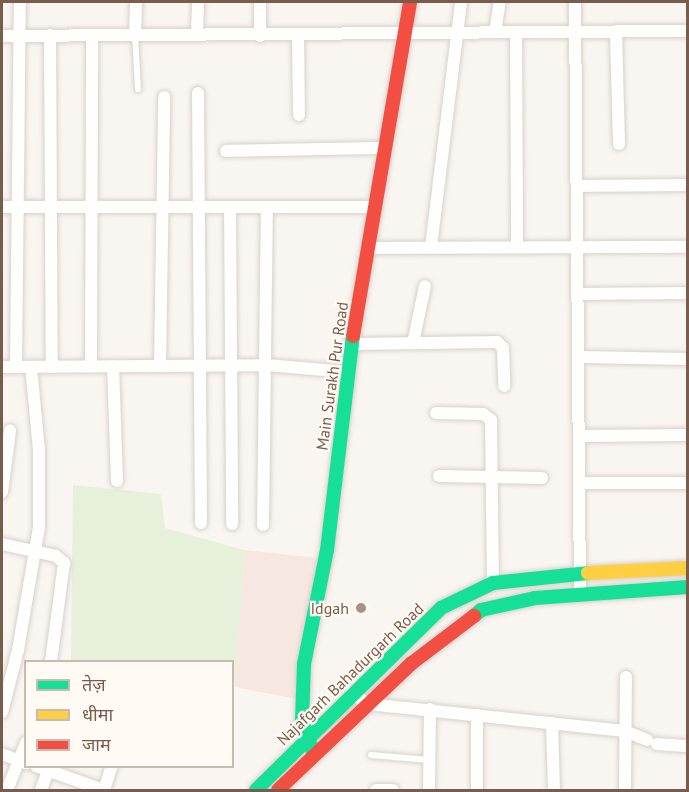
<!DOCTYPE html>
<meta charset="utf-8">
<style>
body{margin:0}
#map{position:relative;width:689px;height:792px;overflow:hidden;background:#f9f5f0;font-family:"PT Sans","Noto Sans Devanagari",sans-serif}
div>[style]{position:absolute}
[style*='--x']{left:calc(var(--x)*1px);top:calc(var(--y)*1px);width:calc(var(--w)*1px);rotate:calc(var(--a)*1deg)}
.commercial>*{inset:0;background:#f6e8e1}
.green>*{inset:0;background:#e7f0db}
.roads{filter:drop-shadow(0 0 2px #d7d1cb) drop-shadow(0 0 2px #d7d1cb)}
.lane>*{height:6px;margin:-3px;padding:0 3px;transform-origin:3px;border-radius:3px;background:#fefefd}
.street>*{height:12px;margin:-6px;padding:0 6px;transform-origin:6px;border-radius:6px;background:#fefefd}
.fast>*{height:14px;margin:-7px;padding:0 7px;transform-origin:7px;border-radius:7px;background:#16e098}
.slow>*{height:14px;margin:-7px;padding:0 7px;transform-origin:7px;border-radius:7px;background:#ffcf43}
.jam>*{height:14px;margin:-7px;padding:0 7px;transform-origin:7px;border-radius:7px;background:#f24e42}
.dots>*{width:16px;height:16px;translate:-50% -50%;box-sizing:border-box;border:3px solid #fffaf3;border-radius:50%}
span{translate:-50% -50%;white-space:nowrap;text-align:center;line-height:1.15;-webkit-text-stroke:4.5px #fffaf3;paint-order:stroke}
.street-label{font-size:16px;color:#7a5c4d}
.poi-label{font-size:16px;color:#7a5c4d}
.right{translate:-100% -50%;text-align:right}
.frame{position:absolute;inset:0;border:3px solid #7a5c4d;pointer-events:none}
.legend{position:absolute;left:24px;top:660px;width:210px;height:108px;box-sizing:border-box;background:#fffaf3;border:2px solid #cabbb1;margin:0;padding:8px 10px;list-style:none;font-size:18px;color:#7a5c4d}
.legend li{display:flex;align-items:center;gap:12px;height:30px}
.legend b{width:30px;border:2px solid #cabbb1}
</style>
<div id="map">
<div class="commercial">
<i style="clip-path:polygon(244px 550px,318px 558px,297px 699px,235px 687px)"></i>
</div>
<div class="green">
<i style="clip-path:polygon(73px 485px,161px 494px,165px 528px,244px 550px,235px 687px,232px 662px,71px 661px)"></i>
</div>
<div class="roads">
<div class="lane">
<i style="--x:135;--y:35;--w:54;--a:86.8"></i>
<i style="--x:371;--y:755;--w:58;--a:4.9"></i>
</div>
<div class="street">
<i style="--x:575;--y:2;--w:592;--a:89.52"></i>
<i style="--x:616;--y:31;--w:113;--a:88.5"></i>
<i style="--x:495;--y:32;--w:30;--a:-81"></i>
<i style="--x:516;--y:32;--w:215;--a:89.7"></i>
<i style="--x:197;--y:34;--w:32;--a:-88"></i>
<i style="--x:50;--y:35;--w:332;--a:89.7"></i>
<i style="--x:135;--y:35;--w:33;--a:-88"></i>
<i style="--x:298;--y:35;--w:80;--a:89.3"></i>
<i style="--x:2;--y:36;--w:686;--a:-0.42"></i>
<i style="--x:260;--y:36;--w:34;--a:-90"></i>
<i style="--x:198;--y:93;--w:430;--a:89.6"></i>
<i style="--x:226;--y:151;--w:157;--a:-1.1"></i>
<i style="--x:578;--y:186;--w:110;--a:-0.5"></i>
<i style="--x:2;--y:207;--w:371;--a:0"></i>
<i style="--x:230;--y:207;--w:317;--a:89.6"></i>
<i style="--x:431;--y:247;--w:247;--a:-83"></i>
<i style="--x:368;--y:248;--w:320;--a:-0.2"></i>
<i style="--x:578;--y:294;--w:110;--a:-0.5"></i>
<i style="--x:413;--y:343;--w:58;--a:-78.1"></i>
<i style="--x:353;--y:344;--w:144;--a:-0.8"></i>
<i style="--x:497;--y:342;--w:8;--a:45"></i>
<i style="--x:503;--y:348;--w:38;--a:88"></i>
<i style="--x:579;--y:357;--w:109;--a:1.1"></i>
<i style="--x:91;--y:366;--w:331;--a:-89.8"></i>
<i style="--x:113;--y:366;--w:115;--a:88"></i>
<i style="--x:160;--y:366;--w:269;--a:-89.1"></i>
<i style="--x:2;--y:367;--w:265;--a:-0.4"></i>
<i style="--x:267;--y:365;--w:80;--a:5"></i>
<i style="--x:16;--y:367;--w:365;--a:-89.4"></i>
<i style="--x:436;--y:413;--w:47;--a:1.2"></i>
<i style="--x:483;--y:414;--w:10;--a:37"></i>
<i style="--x:491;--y:420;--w:163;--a:89.3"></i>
<i style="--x:579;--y:436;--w:109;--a:-0.5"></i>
<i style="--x:439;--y:476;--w:103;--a:1.1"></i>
<i style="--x:579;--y:483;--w:109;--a:0"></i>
<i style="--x:2;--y:492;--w:62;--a:-82.5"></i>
<i style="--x:263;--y:525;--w:318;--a:-89.3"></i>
<i style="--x:2;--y:544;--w:55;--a:12.5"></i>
<i style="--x:56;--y:556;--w:11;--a:41"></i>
<i style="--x:64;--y:563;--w:100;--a:97.5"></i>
<i style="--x:352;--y:693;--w:19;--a:35"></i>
<i style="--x:368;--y:704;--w:258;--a:6"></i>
<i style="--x:625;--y:731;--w:24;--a:22"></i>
<i style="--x:2;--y:712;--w:64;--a:-75.5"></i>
<i style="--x:18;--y:650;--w:125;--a:-80.3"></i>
<i style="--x:39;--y:527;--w:77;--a:-90"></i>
<i style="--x:39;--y:450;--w:83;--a:-95.5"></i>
<i style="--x:552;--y:723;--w:67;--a:88.3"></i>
<i style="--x:657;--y:744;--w:31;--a:4"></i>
<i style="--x:2;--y:754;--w:26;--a:21"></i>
<i style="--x:36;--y:766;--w:71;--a:19.7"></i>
<i style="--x:7;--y:790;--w:51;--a:-68"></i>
<i style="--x:41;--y:790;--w:20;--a:-70"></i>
<i style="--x:104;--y:790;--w:25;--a:-72"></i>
<i style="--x:376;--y:790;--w:17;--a:0"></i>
<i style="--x:429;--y:790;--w:81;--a:-89.3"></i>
<i style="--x:477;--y:790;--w:75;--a:-90"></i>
<i style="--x:625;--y:790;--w:113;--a:-89.5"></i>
</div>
<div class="fast">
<i style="--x:474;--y:616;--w:9;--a:-41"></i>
<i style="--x:481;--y:610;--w:55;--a:-12.5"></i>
<i style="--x:535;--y:598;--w:153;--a:-4.1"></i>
<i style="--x:314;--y:755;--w:36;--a:-109"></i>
<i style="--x:302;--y:721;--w:57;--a:-88"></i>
<i style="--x:304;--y:664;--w:116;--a:-78.6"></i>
<i style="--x:327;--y:550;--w:216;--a:-83.1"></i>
<i style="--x:256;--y:790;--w:260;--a:-44.5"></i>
<i style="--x:441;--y:608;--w:58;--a:-25.7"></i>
<i style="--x:493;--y:583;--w:96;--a:-6"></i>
</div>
<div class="slow">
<i style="--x:588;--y:573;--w:100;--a:-2.9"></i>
</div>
<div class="jam">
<i style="--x:353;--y:336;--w:339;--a:-80.3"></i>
<i style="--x:278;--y:790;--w:185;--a:-43.5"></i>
<i style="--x:412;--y:663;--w:78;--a:-37.2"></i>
</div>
</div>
<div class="dots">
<i style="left:361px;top:608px;background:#a69286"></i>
</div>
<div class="street-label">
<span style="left:332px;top:376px;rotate:-82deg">Main Surakh Pur Road</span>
<span style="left:350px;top:674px;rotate:-44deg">Najafgarh Bahadurgarh Road</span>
</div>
<div class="poi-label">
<span class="right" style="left:349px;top:608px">Idgah</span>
</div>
<div class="frame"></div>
<ul class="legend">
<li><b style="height:8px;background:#16e098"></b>तेज़</li>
<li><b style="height:8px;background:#ffcf43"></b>धीमा</li>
<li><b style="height:8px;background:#f24e42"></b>जाम</li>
</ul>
</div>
